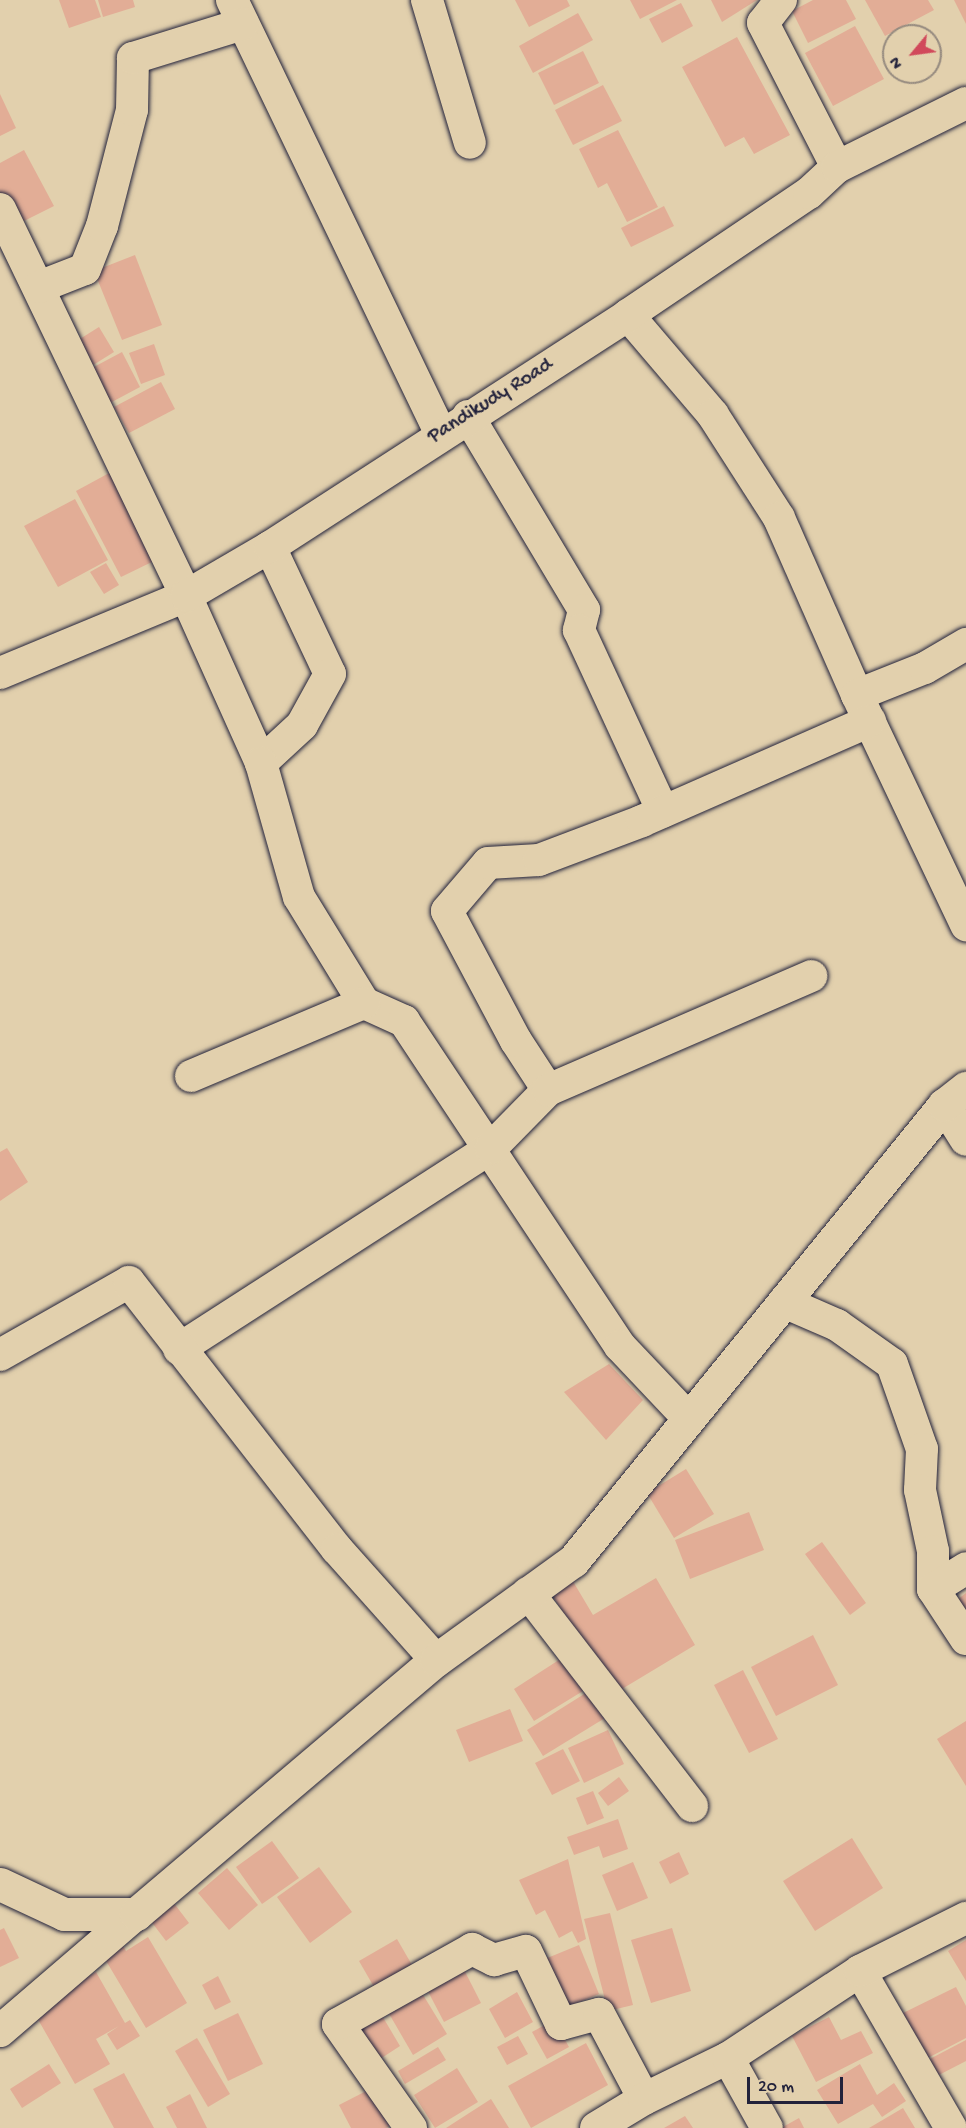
<!DOCTYPE html>
<style>
body{margin:0}
#map{position:relative;width:966px;height:2128px;overflow:hidden;background:#e2d0ad;font-family:"Gochi Hand",sans-serif}
div>[style]{position:absolute}
[style*='--x']{left:calc(var(--x)*1px);top:calc(var(--y)*1px);width:calc(var(--w)*1px);rotate:calc(var(--a)*1deg)}
.building>*{inset:0;background:#e2ad96}
.roads{filter:drop-shadow(0 0 2px #22223b) drop-shadow(0 0 2px #22223b)}
.minor>*{height:32px;margin:-16px;padding:0 16px;transform-origin:16px;border-radius:16px;background:#e2d0ad}
.tertiary>*{height:33px;margin:-16.5px;padding:0 16.5px;transform-origin:16.5px;border-radius:16.5px;background:#e2d0ad}
span{translate:-50% -50%;white-space:nowrap;text-align:center;line-height:1.15;-webkit-text-stroke:5px #e2d0ad;paint-order:stroke}
.street-label{font-size:21px;color:#22223b}
.north{position:absolute;left:882px;top:24px;width:60px;height:60px;box-sizing:border-box;background:#e2d0ad;border:2px solid #958a7f;border-radius:50%;rotate:241deg;font-size:16px;font-weight:700;line-height:24px;text-align:center;color:#22223b}
.north::after{content:'';display:block;margin:auto;width:21px;height:27px;background:#d1495b;clip-path:polygon(50% 0,100% 100%,50% 72%,0 100%)}
.scale{position:absolute;left:747px;top:2077px;width:96px;height:27px;box-sizing:border-box;border:3px solid #22223b;border-top:0;padding-left:8px;font-size:18px;line-height:21px;white-space:nowrap;color:#22223b;-webkit-text-stroke:4px #e2d0ad;paint-order:stroke}
</style>
<div id="map">
<div class="building">
<i style="clip-path:polygon(59px 0,95px 0,101px 17px,69px 28px)"></i>
<i style="clip-path:polygon(98px 0,133px 0,135px 7px,103px 17px)"></i>
<i style="clip-path:polygon(515px 0,567px 0,570px 6px,529px 27px)"></i>
<i style="clip-path:polygon(630px 0,677px 0,640px 19px)"></i>
<i style="clip-path:polygon(711px 0,757px 0,722px 22px)"></i>
<i style="clip-path:polygon(813px 0,846px 0,856px 19px,808px 43px,792px 11px)"></i>
<i style="clip-path:polygon(865px 0,928px 0,934px 10px,885px 36px)"></i>
<i style="clip-path:polygon(954px 0,966px 0,966px 24px)"></i>
<i style="clip-path:polygon(681px 3px,693px 26px,662px 43px,649px 19px)"></i>
<i style="clip-path:polygon(578px 13px,593px 40px,533px 73px,519px 46px)"></i>
<i style="clip-path:polygon(855px 26px,884px 79px,833px 106px,805px 53px)"></i>
<i style="clip-path:polygon(737px 37px,790px 135px,754px 154px,744px 137px,725px 147px,682px 67px)"></i>
<i style="clip-path:polygon(583px 51px,599px 83px,554px 105px,538px 73px)"></i>
<i style="clip-path:polygon(603px 85px,622px 121px,573px 145px,555px 110px)"></i>
<i style="clip-path:polygon(0 94px,16px 128px,0 136px)"></i>
<i style="clip-path:polygon(618px 130px,658px 207px,627px 222px,607px 183px,598px 188px,579px 149px)"></i>
<i style="clip-path:polygon(24px 150px,54px 206px,14px 226px,0 199px,0 163px)"></i>
<i style="clip-path:polygon(664px 206px,674px 226px,631px 247px,621px 228px)"></i>
<i style="clip-path:polygon(135px 255px,162px 325px,122px 340px,94px 271px)"></i>
<i style="clip-path:polygon(99px 327px,114px 352px,90px 367px,75px 342px)"></i>
<i style="clip-path:polygon(154px 344px,165px 375px,141px 384px,129px 353px)"></i>
<i style="clip-path:polygon(122px 352px,140px 387px,110px 403px,92px 368px)"></i>
<i style="clip-path:polygon(161px 382px,175px 409px,129px 433px,114px 407px)"></i>
<i style="clip-path:polygon(111px 472px,156px 560px,121px 577px,76px 491px)"></i>
<i style="clip-path:polygon(75px 499px,108px 560px,58px 587px,24px 526px)"></i>
<i style="clip-path:polygon(106px 563px,119px 585px,104px 594px,90px 572px)"></i>
<i style="clip-path:polygon(7px 1148px,28px 1182px,0 1201px,0 1152px)"></i>
<i style="clip-path:polygon(609px 1364px,643px 1400px,606px 1440px,564px 1392px)"></i>
<i style="clip-path:polygon(686px 1469px,714px 1514px,674px 1538px,647px 1493px)"></i>
<i style="clip-path:polygon(749px 1512px,764px 1550px,690px 1579px,675px 1540px)"></i>
<i style="clip-path:polygon(822px 1542px,866px 1603px,850px 1615px,805px 1554px)"></i>
<i style="clip-path:polygon(571px 1578px,593px 1615px,656px 1578px,695px 1645px,612px 1695px,550px 1591px)"></i>
<i style="clip-path:polygon(966px 1593px,966px 1620px,953px 1603px)"></i>
<i style="clip-path:polygon(813px 1635px,838px 1685px,776px 1716px,751px 1667px)"></i>
<i style="clip-path:polygon(562px 1658px,583px 1691px,534px 1721px,514px 1689px)"></i>
<i style="clip-path:polygon(743px 1670px,778px 1739px,749px 1753px,714px 1685px)"></i>
<i style="clip-path:polygon(589px 1691px,605px 1718px,543px 1756px,527px 1730px)"></i>
<i style="clip-path:polygon(510px 1709px,523px 1741px,469px 1762px,456px 1730px)"></i>
<i style="clip-path:polygon(966px 1721px,966px 1786px,937px 1739px)"></i>
<i style="clip-path:polygon(608px 1730px,624px 1764px,584px 1783px,568px 1748px)"></i>
<i style="clip-path:polygon(563px 1749px,580px 1781px,552px 1795px,535px 1763px)"></i>
<i style="clip-path:polygon(619px 1777px,629px 1791px,608px 1806px,598px 1793px)"></i>
<i style="clip-path:polygon(593px 1791px,604px 1818px,587px 1825px,576px 1798px)"></i>
<i style="clip-path:polygon(618px 1819px,628px 1849px,603px 1858px,599px 1846px,574px 1855px,567px 1837px)"></i>
<i style="clip-path:polygon(852px 1838px,883px 1888px,815px 1931px,783px 1881px)"></i>
<i style="clip-path:polygon(272px 1841px,299px 1878px,262px 1904px,236px 1867px)"></i>
<i style="clip-path:polygon(679px 1852px,689px 1874px,670px 1884px,659px 1862px)"></i>
<i style="clip-path:polygon(568px 1859px,586px 1939px,578px 1943px,572px 1931px,559px 1938px,545px 1910px,536px 1915px,519px 1880px)"></i>
<i style="clip-path:polygon(633px 1862px,648px 1898px,617px 1911px,602px 1875px)"></i>
<i style="clip-path:polygon(319px 1867px,352px 1912px,310px 1943px,277px 1897px)"></i>
<i style="clip-path:polygon(227px 1868px,258px 1905px,229px 1930px,198px 1893px)"></i>
<i style="clip-path:polygon(170px 1898px,189px 1923px,166px 1941px,147px 1916px)"></i>
<i style="clip-path:polygon(610px 1913px,633px 2005px,608px 2011px,584px 1919px)"></i>
<i style="clip-path:polygon(4px 1928px,19px 1958px,0 1967px,0 1930px)"></i>
<i style="clip-path:polygon(672px 1928px,691px 1991px,651px 2003px,631px 1940px)"></i>
<i style="clip-path:polygon(148px 1937px,187px 2003px,146px 2028px,102px 1954px,121px 1942px,126px 1951px)"></i>
<i style="clip-path:polygon(397px 1939px,412px 1965px,374px 1987px,359px 1961px)"></i>
<i style="clip-path:polygon(966px 1940px,966px 1981px,948px 1951px)"></i>
<i style="clip-path:polygon(579px 1945px,599px 1994px,560px 2010px,540px 1961px)"></i>
<i style="clip-path:polygon(459px 1960px,481px 2003px,444px 2022px,422px 1980px)"></i>
<i style="clip-path:polygon(96px 1972px,125px 2023px,130px 2020px,140px 2036px,117px 2050px,107px 2034px,119px 2026px,96px 2039px,110px 2064px,75px 2084px,32px 2009px)"></i>
<i style="clip-path:polygon(218px 1976px,231px 2002px,215px 2010px,202px 1985px)"></i>
<i style="clip-path:polygon(417px 1985px,447px 2034px,413px 2055px,384px 2005px)"></i>
<i style="clip-path:polygon(956px 1987px,966px 2006px,966px 2038px,924px 2060px,901px 2014px)"></i>
<i style="clip-path:polygon(517px 1992px,533px 2022px,505px 2038px,489px 2009px)"></i>
<i style="clip-path:polygon(238px 2013px,263px 2064px,228px 2081px,203px 2030px)"></i>
<i style="clip-path:polygon(381px 2014px,400px 2046px,377px 2061px,357px 2029px)"></i>
<i style="clip-path:polygon(829px 2017px,841px 2040px,861px 2031px,873px 2053px,816px 2082px,792px 2036px)"></i>
<i style="clip-path:polygon(554px 2020px,569px 2047px,547px 2059px,532px 2032px)"></i>
<i style="clip-path:polygon(518px 2036px,528px 2054px,507px 2065px,497px 2047px)"></i>
<i style="clip-path:polygon(197px 2038px,230px 2094px,208px 2107px,175px 2051px)"></i>
<i style="clip-path:polygon(966px 2040px,966px 2061px,935px 2077px,926px 2061px)"></i>
<i style="clip-path:polygon(586px 2043px,608px 2085px,531px 2128px,508px 2086px)"></i>
<i style="clip-path:polygon(438px 2047px,446px 2060px,405px 2084px,398px 2071px)"></i>
<i style="clip-path:polygon(49px 2064px,61px 2083px,22px 2108px,10px 2089px)"></i>
<i style="clip-path:polygon(860px 2064px,877px 2095px,894px 2083px,906px 2101px,882px 2117px,873px 2104px,838px 2124px,817px 2090px)"></i>
<i style="clip-path:polygon(457px 2068px,478px 2102px,435px 2128px,414px 2095px)"></i>
<i style="clip-path:polygon(124px 2073px,154px 2128px,114px 2128px,93px 2089px)"></i>
<i style="clip-path:polygon(376px 2086px,396px 2123px,386px 2128px,351px 2128px,339px 2105px)"></i>
<i style="clip-path:polygon(190px 2094px,207px 2128px,177px 2128px,166px 2107px)"></i>
<i style="clip-path:polygon(491px 2099px,509px 2128px,446px 2128px)"></i>
<i style="clip-path:polygon(903px 2108px,915px 2128px,869px 2128px)"></i>
<i style="clip-path:polygon(685px 2116px,693px 2128px,664px 2128px)"></i>
<i style="clip-path:polygon(799px 2118px,804px 2128px,781px 2128px)"></i>
</div>
<div class="roads">
<div class="minor">
<i style="--x:232;--y:0;--w:480;--a:64.3"></i>
<i style="--x:427;--y:0;--w:149;--a:73.3"></i>
<i style="--x:781;--y:0;--w:29;--a:128"></i>
<i style="--x:763;--y:23;--w:162;--a:62.8"></i>
<i style="--x:0;--y:209;--w:429;--a:64.3"></i>
<i style="--x:186;--y:596;--w:183;--a:65.8"></i>
<i style="--x:39;--y:287;--w:49;--a:-21.4"></i>
<i style="--x:85;--y:269;--w:46;--a:-68.4"></i>
<i style="--x:102;--y:226;--w:120;--a:-75.5"></i>
<i style="--x:132;--y:110;--w:52;--a:-88.9"></i>
<i style="--x:133;--y:58;--w:115;--a:-17.2"></i>
<i style="--x:628;--y:315;--w:131;--a:49.6"></i>
<i style="--x:713;--y:415;--w:122;--a:57.3"></i>
<i style="--x:779;--y:518;--w:193;--a:66.2"></i>
<i style="--x:857;--y:695;--w:255;--a:64.6"></i>
<i style="--x:468;--y:416;--w:226;--a:59.1"></i>
<i style="--x:584;--y:610;--w:21;--a:104"></i>
<i style="--x:579;--y:630;--w:200;--a:65.2"></i>
<i style="--x:270;--y:547;--w:140;--a:64.7"></i>
<i style="--x:330;--y:674;--w:58;--a:118.8"></i>
<i style="--x:302;--y:725;--w:56;--a:137.2"></i>
<i style="--x:261;--y:763;--w:139;--a:74.2"></i>
<i style="--x:299;--y:897;--w:124;--a:58.5"></i>
<i style="--x:364;--y:1003;--w:44;--a:24.2"></i>
<i style="--x:404;--y:1021;--w:390;--a:56.4"></i>
<i style="--x:620;--y:1346;--w:100;--a:46.6"></i>
<i style="--x:0;--y:673;--w:201;--a:-22.5"></i>
<i style="--x:186;--y:596;--w:97;--a:-30.3"></i>
<i style="--x:270;--y:547;--w:427;--a:-32.9"></i>
<i style="--x:628;--y:315;--w:218;--a:-34"></i>
<i style="--x:809;--y:193;--w:38;--a:-43"></i>
<i style="--x:837;--y:167;--w:144;--a:-26.4"></i>
<i style="--x:857;--y:695;--w:73;--a:-21.7"></i>
<i style="--x:925;--y:668;--w:48;--a:-30.3"></i>
<i style="--x:191;--y:1076;--w:188;--a:-22.9"></i>
<i style="--x:548;--y:1090;--w:59;--a:-123.1"></i>
<i style="--x:516;--y:1041;--w:147;--a:-118"></i>
<i style="--x:447;--y:911;--w:63;--a:-49.5"></i>
<i style="--x:488;--y:863;--w:51;--a:-3.4"></i>
<i style="--x:539;--y:860;--w:110;--a:-20.7"></i>
<i style="--x:642;--y:821;--w:249;--a:-23.7"></i>
<i style="--x:944;--y:1105;--w:41;--a:57.8"></i>
<i style="--x:784;--y:1302;--w:58;--a:23.5"></i>
<i style="--x:837;--y:1325;--w:67;--a:35.3"></i>
<i style="--x:892;--y:1364;--w:90;--a:70.6"></i>
<i style="--x:922;--y:1449;--w:41;--a:92.8"></i>
<i style="--x:920;--y:1490;--w:62;--a:78"></i>
<i style="--x:933;--y:1551;--w:38;--a:90"></i>
<i style="--x:933;--y:1589;--w:60;--a:56.6"></i>
<i style="--x:179;--y:1349;--w:371;--a:-32.8"></i>
<i style="--x:491;--y:1148;--w:81;--a:-45.5"></i>
<i style="--x:548;--y:1090;--w:287;--a:-23.4"></i>
<i style="--x:0;--y:1355;--w:148;--a:-29.5"></i>
<i style="--x:129;--y:1282;--w:338;--a:52.1"></i>
<i style="--x:337;--y:1549;--w:149;--a:48.3"></i>
<i style="--x:933;--y:1589;--w:39;--a:-32"></i>
<i style="--x:528;--y:1593;--w:269;--a:52.4"></i>
<i style="--x:860;--y:1971;--w:181;--a:59.9"></i>
<i style="--x:0;--y:2031;--w:179;--a:-40.7"></i>
<i style="--x:728;--y:2058;--w:80;--a:60.9"></i>
<i style="--x:411;--y:2128;--w:127;--a:-125.1"></i>
<i style="--x:338;--y:2024;--w:154;--a:-29.2"></i>
<i style="--x:472;--y:1949;--w:25;--a:27"></i>
<i style="--x:494;--y:1960;--w:33;--a:-16"></i>
<i style="--x:526;--y:1951;--w:81;--a:64.4"></i>
<i style="--x:561;--y:2024;--w:39;--a:-15"></i>
<i style="--x:599;--y:2014;--w:96;--a:62.1"></i>
<i style="--x:596;--y:2128;--w:56;--a:-31.1"></i>
<i style="--x:644;--y:2099;--w:93;--a:-26"></i>
<i style="--x:728;--y:2058;--w:158;--a:-33.4"></i>
<i style="--x:860;--y:1971;--w:119;--a:-26.6"></i>
</div>
<div class="tertiary">
<i style="--x:0;--y:1884;--w:71;--a:25.1"></i>
<i style="--x:64;--y:1914;--w:72;--a:0"></i>
<i style="--x:136;--y:1914;--w:393;--a:-40.3"></i>
<i style="--x:436;--y:1660;--w:169;--a:-35.9"></i>
<i style="--x:573;--y:1561;--w:588;--a:-50.87"></i>
<i style="--x:944;--y:1105;--w:28;--a:-38"></i>
</div>
</div>
<div class="street-label">
<span style="left:491px;top:402px;rotate:-32deg">Pandikudy Road</span>
</div>
<div class="north">N</div>
<div class="scale">20 m</div>
</div>
